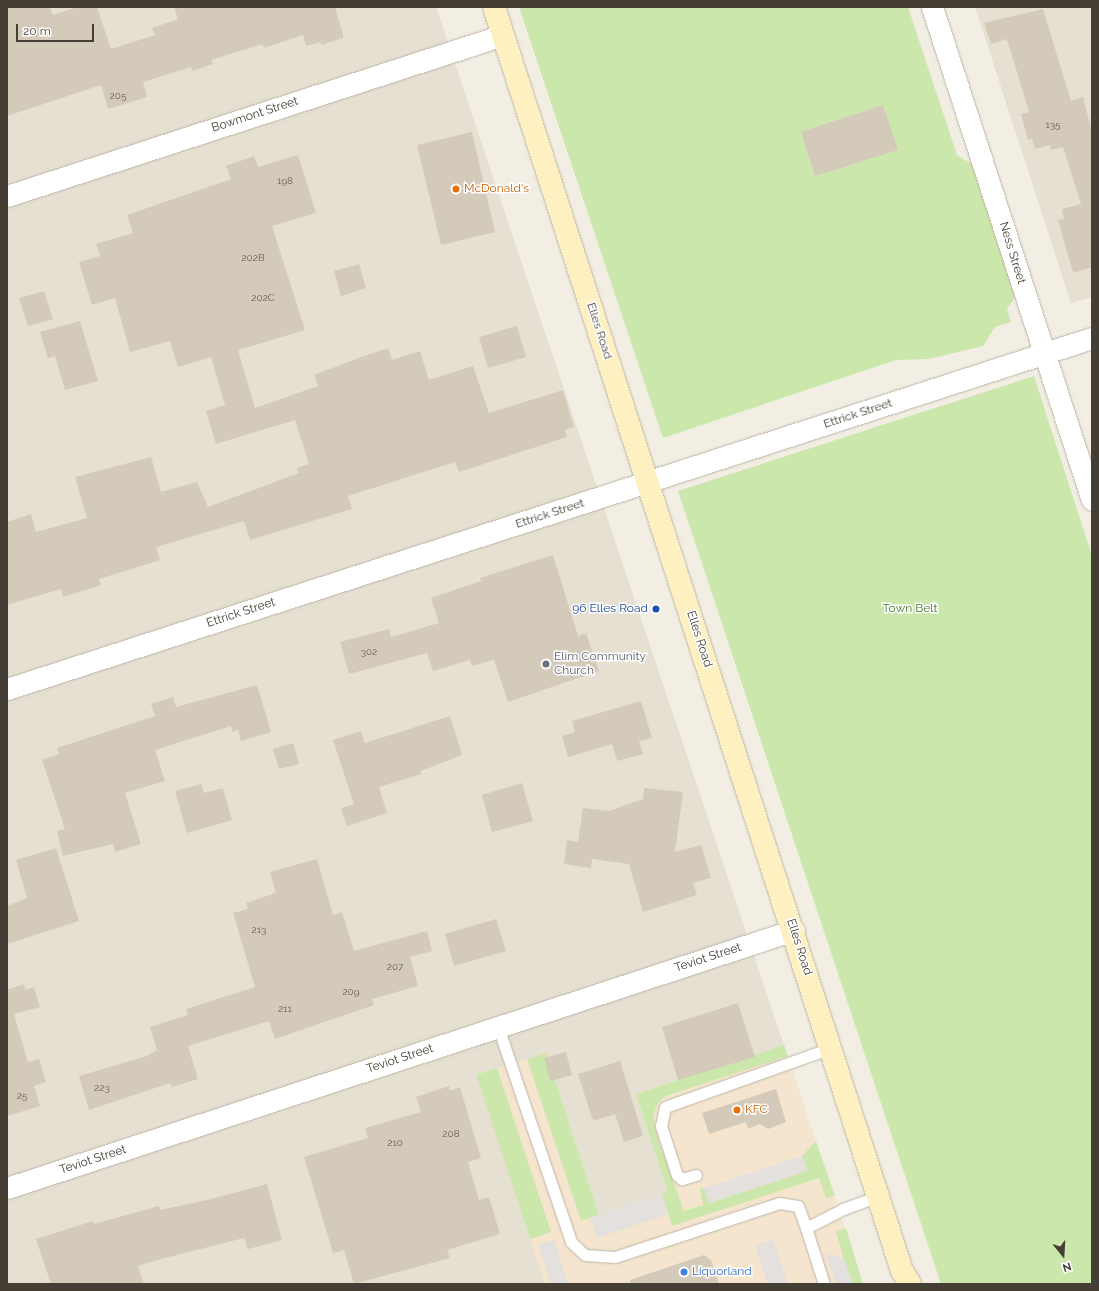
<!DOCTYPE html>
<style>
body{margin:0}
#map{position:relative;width:1099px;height:1291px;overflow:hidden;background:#f2eee4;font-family:Raleway,sans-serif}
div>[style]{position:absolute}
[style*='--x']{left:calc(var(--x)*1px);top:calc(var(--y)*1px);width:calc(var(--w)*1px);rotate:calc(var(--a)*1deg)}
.residential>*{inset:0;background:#e6e0d2}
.commercial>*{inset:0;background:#f5e5cf}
.green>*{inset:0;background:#cce7ac}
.parking>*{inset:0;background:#e3e0dd}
.building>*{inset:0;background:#d4caba}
.roads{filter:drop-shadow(0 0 1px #beb6a7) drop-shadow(0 0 1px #beb6a7)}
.service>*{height:11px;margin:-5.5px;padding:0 5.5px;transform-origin:5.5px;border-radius:5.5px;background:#fff}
.minor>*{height:21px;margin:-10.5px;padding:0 10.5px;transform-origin:10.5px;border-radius:10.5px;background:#fff}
.secondary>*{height:22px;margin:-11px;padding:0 11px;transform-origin:11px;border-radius:11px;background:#fff0c2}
.dots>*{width:11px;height:11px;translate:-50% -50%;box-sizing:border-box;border:2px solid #fff;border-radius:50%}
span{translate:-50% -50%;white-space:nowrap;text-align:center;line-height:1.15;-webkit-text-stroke:3px #fff;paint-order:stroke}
.number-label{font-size:10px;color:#686156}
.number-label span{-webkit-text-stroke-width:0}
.street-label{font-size:12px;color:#443e34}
.food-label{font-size:12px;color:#c56008}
.left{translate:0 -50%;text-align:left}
.transit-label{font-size:12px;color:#164399}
.right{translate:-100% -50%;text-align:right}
.park-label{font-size:12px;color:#457628}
.worship-label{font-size:12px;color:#5b616d}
.shop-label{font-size:12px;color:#366cbe}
.frame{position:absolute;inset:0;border:8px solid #443e34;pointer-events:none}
.north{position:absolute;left:1043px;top:1235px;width:40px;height:40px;-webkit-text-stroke:3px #fff;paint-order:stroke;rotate:162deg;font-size:11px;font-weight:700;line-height:16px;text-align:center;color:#443e34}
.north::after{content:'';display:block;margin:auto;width:14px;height:18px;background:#443e34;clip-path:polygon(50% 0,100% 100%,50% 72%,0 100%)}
.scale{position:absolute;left:16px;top:24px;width:78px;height:18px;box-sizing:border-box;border:2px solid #443e34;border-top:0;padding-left:5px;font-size:12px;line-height:14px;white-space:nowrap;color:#443e34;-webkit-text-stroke:3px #fff;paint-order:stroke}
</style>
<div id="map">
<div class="residential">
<i style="clip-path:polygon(7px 7px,436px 7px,784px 1045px,636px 1094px,668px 1192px,599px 1215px,546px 1053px,476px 1075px,545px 1284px,7px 1284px)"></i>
<i style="clip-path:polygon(975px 7px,1092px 7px,1092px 297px,1071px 303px)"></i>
</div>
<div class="commercial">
<i style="clip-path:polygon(784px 1045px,863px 1284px,545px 1284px,476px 1075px,546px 1053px,599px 1215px,668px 1192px,636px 1094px)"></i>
</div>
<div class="green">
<i style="clip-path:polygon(519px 7px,908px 7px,957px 155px,972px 164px,1016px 296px,1007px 309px,1011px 322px,995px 327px,983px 346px,929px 359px,896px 360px,663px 438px)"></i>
<i style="clip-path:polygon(1034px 376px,1092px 556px,1092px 1284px,941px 1284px,678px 491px)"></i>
<i style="clip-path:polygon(784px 1045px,788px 1056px,666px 1096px,658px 1103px,653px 1116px,656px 1134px,684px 1211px,703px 1205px,700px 1187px,704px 1188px,709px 1203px,807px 1171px,802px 1156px,816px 1141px,835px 1196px,826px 1198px,819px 1178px,672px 1226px,662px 1194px,668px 1192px,636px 1094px)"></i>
<i style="clip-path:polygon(546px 1053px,599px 1215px,581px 1221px,527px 1059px)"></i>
<i style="clip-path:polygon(497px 1068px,551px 1232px,530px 1239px,476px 1075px)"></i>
<i style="clip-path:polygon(846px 1228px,863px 1284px,853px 1284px,844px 1259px,836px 1232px)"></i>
</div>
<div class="parking">
<i style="clip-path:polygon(802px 1156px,807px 1171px,709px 1203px,704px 1188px)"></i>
<i style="clip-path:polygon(662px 1194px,668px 1214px,597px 1238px,590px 1218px)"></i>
<i style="clip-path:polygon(554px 1240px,568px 1284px,551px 1284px,538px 1245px)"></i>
<i style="clip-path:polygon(773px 1240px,779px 1258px,788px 1284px,768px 1284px,761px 1264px,755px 1245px)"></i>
<i style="clip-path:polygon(826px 1254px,844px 1259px,853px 1284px,836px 1284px)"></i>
</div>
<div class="building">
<i style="clip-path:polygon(7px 7px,50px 7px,53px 15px,78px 7px,97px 7px,111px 49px,155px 35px,152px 28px,178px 19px,174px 7px,335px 7px,343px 34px,343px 38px,321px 45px,321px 42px,306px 46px,303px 35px,264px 48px,262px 44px,211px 60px,213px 64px,192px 71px,191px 67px,143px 82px,147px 97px,108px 109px,101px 85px,7px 116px)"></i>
<i style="clip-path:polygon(1043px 9px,1071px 101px,1083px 97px,1092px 132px,1092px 267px,1073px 273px,1058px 220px,1064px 219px,1062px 209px,1081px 204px,1063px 147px,1051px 150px,1050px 145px,1035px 149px,1032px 139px,1028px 140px,1021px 114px,1029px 112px,1007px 39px,991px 44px,984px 23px)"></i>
<i style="clip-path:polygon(883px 105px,898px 150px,815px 176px,801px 132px)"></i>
<i style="clip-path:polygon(472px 132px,495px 232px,441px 245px,417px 145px)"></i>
<i style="clip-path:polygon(298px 155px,316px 213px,272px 226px,305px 330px,238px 350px,255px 408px,318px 386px,314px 375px,356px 359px,388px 348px,392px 360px,420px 351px,429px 380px,473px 366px,489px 413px,563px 390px,574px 427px,565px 430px,567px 437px,459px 472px,455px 462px,348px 496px,352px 509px,250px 540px,244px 521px,156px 547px,160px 560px,99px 579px,101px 585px,63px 597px,61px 589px,7px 605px,7px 522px,31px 514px,36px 532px,87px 518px,75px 477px,151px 457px,161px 492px,197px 482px,208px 507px,299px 473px,297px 468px,309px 464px,295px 420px,216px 444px,206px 411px,225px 405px,211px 357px,178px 367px,170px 341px,130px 352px,115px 298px,92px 305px,79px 262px,100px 256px,96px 244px,133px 233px,127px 215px,231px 179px,226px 166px,254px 156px,258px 167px)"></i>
<i style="clip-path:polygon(359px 264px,366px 288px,341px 296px,334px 271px)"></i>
<i style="clip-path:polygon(44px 291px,53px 319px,28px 326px,19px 298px)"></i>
<i style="clip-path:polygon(80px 321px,98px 381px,65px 390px,55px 356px,48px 358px,40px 332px)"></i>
<i style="clip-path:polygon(517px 326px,526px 357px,488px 368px,479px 337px)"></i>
<i style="clip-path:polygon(553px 555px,578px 636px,586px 633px,599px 671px,508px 702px,494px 660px,472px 666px,470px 660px,433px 671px,427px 653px,349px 674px,340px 642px,389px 629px,391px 637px,439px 623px,431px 598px,481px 581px,480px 578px)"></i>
<i style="clip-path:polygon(257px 685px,271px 732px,241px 741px,238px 730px,232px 732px,231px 726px,155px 750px,165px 781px,125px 793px,141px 844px,115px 852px,113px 844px,63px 856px,57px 831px,65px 829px,42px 760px,59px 754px,57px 748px,155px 716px,151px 704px,173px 697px,176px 707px)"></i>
<i style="clip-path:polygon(641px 701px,652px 738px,639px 741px,643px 754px,617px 761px,612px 744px,568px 757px,562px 736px,575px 732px,572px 721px)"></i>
<i style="clip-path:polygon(450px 716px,462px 755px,421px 771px,421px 774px,379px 787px,387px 813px,347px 826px,341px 808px,354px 804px,333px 740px,361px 731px,365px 743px)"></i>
<i style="clip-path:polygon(293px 743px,299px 764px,279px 769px,273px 749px)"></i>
<i style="clip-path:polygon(522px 783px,533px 821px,492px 832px,482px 795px)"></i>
<i style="clip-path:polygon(201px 784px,204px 793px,223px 788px,232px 820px,187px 833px,175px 791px)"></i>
<i style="clip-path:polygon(644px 788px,683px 792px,675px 852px,701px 845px,711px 878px,693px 883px,697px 895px,643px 912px,629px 864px,592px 859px,591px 868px,564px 864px,567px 840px,578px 842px,583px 808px,609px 811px,643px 799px)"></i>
<i style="clip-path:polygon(56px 848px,79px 921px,7px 944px,7px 906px,27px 898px,16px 860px)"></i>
<i style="clip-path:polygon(317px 859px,333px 915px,342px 912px,354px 951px,427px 931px,432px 951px,410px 957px,418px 986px,372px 999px,374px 1005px,275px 1039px,269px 1021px,188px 1046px,198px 1079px,172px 1087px,170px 1083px,89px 1110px,79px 1076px,147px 1056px,157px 1050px,150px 1027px,188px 1015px,186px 1009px,255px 987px,233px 913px,248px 909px,246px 903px,276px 893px,270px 872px)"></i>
<i style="clip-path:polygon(496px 919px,506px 951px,454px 966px,445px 934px)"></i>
<i style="clip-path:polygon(24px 984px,25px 990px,34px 987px,40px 1007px,14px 1014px,28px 1062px,39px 1059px,46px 1082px,34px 1086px,40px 1106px,7px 1116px,7px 990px)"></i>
<i style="clip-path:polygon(738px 1003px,755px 1057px,678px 1080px,662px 1027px)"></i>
<i style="clip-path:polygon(566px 1052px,572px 1075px,550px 1081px,544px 1058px)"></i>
<i style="clip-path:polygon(620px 1061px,643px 1136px,624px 1142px,615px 1114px,593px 1121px,578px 1074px)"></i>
<i style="clip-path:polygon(449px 1086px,450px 1091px,460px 1087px,481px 1158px,468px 1162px,479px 1200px,489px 1197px,500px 1234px,447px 1250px,450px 1258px,354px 1284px,344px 1250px,333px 1253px,304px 1157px,368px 1138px,365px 1128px,421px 1112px,416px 1097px)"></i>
<i style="clip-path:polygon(776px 1089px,786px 1122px,768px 1129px,760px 1124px,748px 1129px,746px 1122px,709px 1134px,702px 1113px)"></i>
<i style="clip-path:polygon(267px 1184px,282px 1240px,248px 1249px,244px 1238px,161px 1259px,138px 1266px,144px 1284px,51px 1284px,36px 1239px,93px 1221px,94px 1224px,159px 1206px,160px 1210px,207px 1200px)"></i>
<i style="clip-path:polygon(704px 1255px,711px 1260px,719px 1284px,630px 1284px,630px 1280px)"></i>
</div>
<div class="roads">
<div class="service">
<i style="--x:498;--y:1027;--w:227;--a:71.2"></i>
<i style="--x:571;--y:1242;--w:19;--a:43"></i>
<i style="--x:585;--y:1255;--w:30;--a:4"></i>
<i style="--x:615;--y:1257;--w:173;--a:-18.2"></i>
<i style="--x:779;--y:1203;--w:19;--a:9"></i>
<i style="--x:798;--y:1206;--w:23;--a:70"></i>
<i style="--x:696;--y:1175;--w:15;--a:164"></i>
<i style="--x:682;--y:1179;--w:6;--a:-141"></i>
<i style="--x:677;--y:1175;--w:52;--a:-108.1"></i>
<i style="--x:661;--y:1126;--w:19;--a:-78"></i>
<i style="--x:665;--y:1107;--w:176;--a:-19.6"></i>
<i style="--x:824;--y:1284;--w:59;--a:-107.8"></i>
<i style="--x:806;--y:1228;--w:42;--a:-27.2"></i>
<i style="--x:843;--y:1209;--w:38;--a:-20"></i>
</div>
<div class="minor">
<i style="--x:932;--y:7;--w:518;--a:72.02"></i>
<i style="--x:7;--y:196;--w:521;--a:-17.98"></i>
<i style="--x:7;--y:689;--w:1140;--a:-17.93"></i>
<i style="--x:7;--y:1188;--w:828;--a:-18.15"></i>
</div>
<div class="secondary">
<i style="--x:494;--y:7;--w:1328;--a:72.11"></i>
<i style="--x:902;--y:1271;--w:15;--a:58"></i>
</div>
</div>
<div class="dots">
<i style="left:456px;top:189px;background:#e8710a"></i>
<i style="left:656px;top:609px;background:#1a4fb4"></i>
<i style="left:546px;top:664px;background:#6b7280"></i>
<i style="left:737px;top:1110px;background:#e8710a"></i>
<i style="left:684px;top:1272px;background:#3f7fe0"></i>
</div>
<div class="number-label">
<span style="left:118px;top:96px">205</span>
<span style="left:1053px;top:125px">135</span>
<span style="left:285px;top:181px">198</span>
<span style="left:253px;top:258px">202B</span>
<span style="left:263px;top:298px">202C</span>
<span style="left:369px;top:652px">302</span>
<span style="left:259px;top:930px">213</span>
<span style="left:395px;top:967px">207</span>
<span style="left:351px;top:992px">209</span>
<span style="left:285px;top:1009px">211</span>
<span style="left:102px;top:1088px">223</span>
<span style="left:22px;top:1096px">25</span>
<span style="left:451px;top:1134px">208</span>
<span style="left:395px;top:1143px">210</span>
</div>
<div class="street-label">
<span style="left:255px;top:115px;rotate:-18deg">Bowmont Street</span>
<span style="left:1012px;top:253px;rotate:73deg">Ness Street</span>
<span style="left:599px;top:331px;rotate:72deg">Elles Road</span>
<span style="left:858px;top:414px;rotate:-18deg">Ettrick Street</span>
<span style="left:550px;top:514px;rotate:-18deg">Ettrick Street</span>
<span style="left:241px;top:613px;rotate:-18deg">Ettrick Street</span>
<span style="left:699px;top:639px;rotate:72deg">Elles Road</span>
<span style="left:799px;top:947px;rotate:72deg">Elles Road</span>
<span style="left:708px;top:958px;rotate:-18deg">Teviot Street</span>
<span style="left:400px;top:1059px;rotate:-18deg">Teviot Street</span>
<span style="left:93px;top:1160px;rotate:-18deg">Teviot Street</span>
</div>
<div class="food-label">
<span class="left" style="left:464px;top:189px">McDonald's</span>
<span class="left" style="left:745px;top:1110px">KFC</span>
</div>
<div class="transit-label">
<span class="right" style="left:648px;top:609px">96 Elles Road</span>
</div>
<div class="park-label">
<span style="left:910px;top:609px">Town Belt</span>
</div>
<div class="worship-label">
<span class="left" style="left:554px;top:664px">Elim Community<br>Church</span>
</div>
<div class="shop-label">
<span class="left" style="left:692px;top:1272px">Liquorland</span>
</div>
<div class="frame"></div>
<div class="north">N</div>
<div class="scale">20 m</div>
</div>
